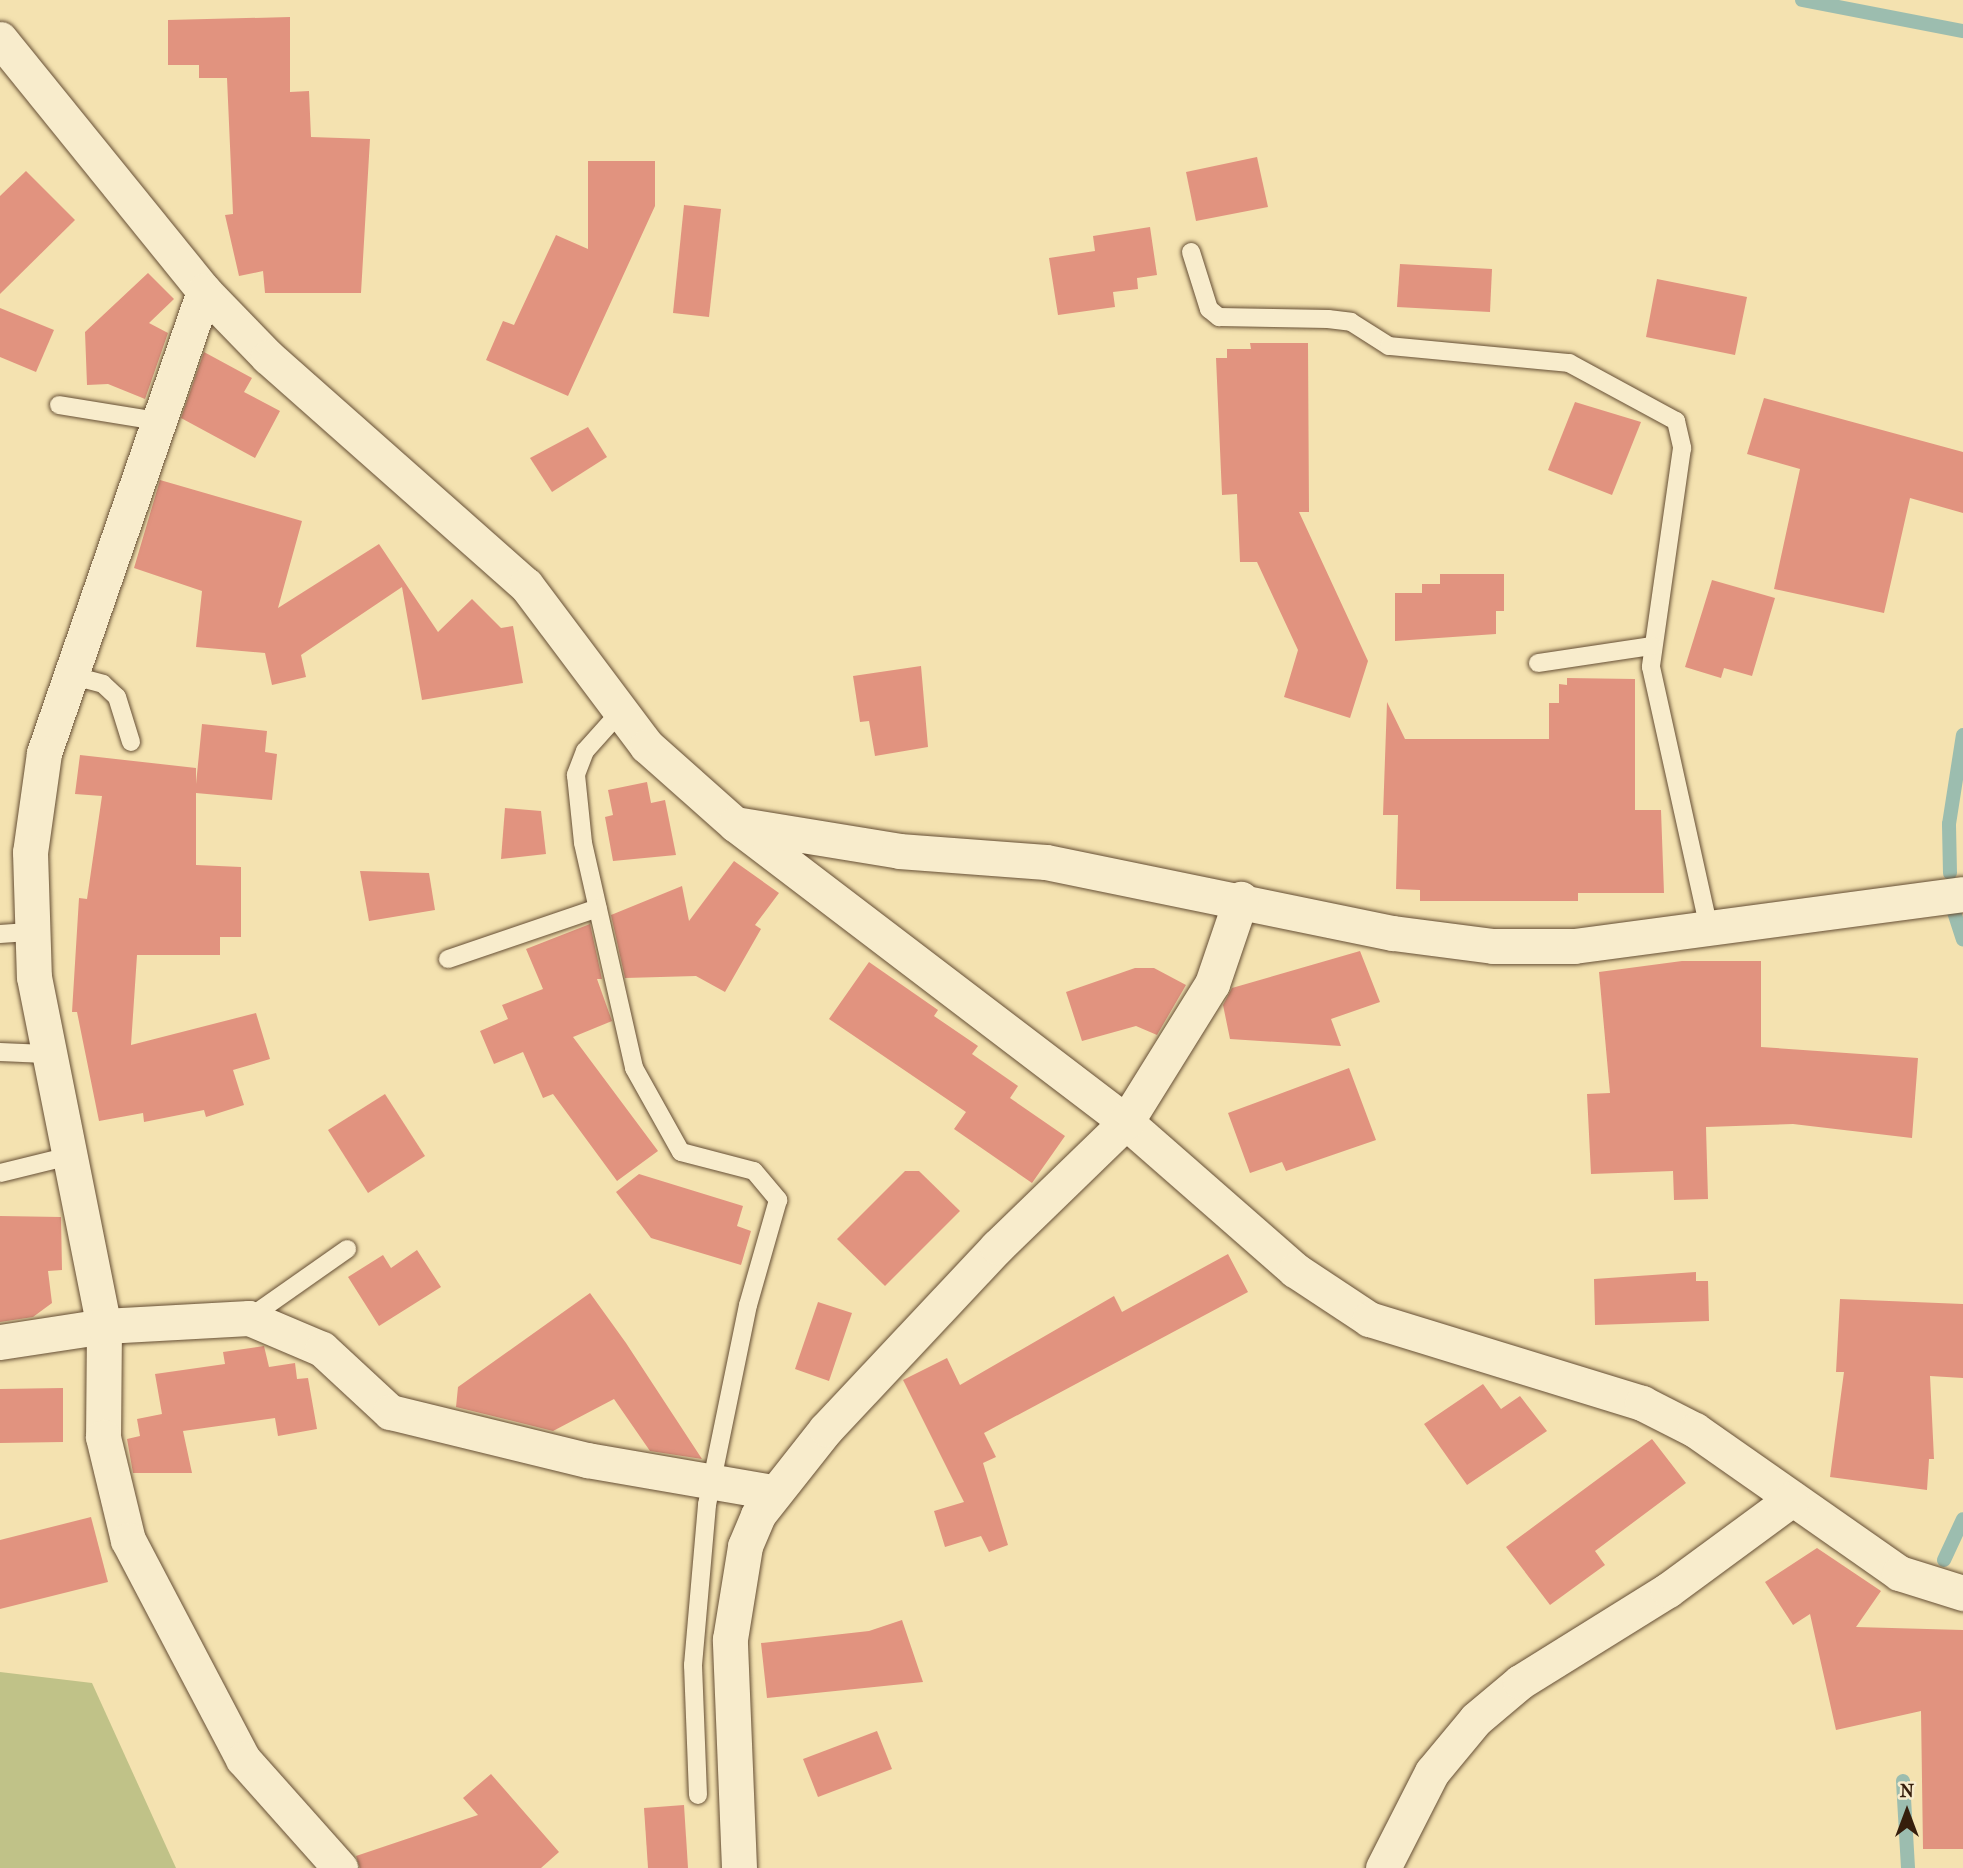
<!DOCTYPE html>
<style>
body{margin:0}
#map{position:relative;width:1963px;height:1868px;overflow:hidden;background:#f4e2b0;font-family:"IM FELL French Canon",serif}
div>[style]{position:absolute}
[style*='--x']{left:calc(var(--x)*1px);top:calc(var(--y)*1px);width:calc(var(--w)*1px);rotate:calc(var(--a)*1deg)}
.green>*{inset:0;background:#c0c288}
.stream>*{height:14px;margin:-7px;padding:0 7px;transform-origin:7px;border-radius:7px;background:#9cbdaf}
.building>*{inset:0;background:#e1937f}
.roads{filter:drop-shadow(0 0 2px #664f35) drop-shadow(0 0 2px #664f35)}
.lane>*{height:18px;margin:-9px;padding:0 9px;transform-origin:9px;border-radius:9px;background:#f8eccc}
.street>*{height:35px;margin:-17.5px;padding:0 17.5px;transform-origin:17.5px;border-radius:17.5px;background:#f8eccc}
span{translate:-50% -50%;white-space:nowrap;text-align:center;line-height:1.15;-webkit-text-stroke:5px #f8eccc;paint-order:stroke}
.north{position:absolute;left:1872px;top:1777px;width:70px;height:70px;-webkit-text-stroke:5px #f8eccc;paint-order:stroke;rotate:0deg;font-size:19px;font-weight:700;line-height:28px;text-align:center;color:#361e0c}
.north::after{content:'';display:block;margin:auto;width:24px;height:32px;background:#361e0c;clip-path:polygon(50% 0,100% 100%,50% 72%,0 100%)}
</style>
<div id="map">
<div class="green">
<i style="clip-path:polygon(0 1672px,92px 1683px,176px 1868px,0 1868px)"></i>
</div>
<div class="stream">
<i style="--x:1802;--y:0;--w:164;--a:10.9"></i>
<i style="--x:1950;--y:873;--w:49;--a:-91.2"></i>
<i style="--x:1949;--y:824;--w:90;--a:-81.1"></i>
<i style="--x:1954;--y:912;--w:29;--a:72"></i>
<i style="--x:1944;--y:1560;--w:45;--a:-65.1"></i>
<i style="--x:1903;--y:1781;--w:87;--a:86.7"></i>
</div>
<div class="building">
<i style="clip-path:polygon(290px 17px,290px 92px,309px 91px,311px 137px,370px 139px,361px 293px,265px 293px,263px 271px,239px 276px,225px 215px,233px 214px,227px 78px,199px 78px,199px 65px,168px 65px,168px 20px)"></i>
<i style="clip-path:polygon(1257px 157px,1268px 207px,1196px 221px,1186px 172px)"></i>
<i style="clip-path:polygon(588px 161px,655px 161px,655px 206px,568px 396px,486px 360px,503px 321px,514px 325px,556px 235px,588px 249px)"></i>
<i style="clip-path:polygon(26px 171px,75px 220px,0 294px,0 196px)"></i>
<i style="clip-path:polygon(684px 205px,721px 209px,709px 317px,673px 313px)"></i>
<i style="clip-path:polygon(1150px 227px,1157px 275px,1137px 278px,1138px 289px,1113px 292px,1115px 307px,1058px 315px,1049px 258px,1095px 251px,1093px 236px)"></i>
<i style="clip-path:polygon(1400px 264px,1492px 269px,1490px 312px,1397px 307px)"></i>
<i style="clip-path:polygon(148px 273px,174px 299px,149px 323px,168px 333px,145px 399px,108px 384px,87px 385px,85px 332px)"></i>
<i style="clip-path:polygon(1657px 279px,1747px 297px,1735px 355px,1646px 337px)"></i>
<i style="clip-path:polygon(0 308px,54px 330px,36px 372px,0 357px)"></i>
<i style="clip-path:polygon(1250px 343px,1308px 343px,1309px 512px,1299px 512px,1368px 661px,1350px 718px,1284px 697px,1298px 650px,1257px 562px,1240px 562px,1237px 494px,1222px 495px,1216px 358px,1227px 358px,1227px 349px,1251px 349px)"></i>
<i style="clip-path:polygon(204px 352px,252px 378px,244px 392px,280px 411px,255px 458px,181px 418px)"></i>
<i style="clip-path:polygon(1764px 398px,1963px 452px,1963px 513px,1910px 498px,1884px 613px,1774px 589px,1800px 469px,1747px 454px)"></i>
<i style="clip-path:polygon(1575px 402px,1641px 422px,1612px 495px,1548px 470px)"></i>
<i style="clip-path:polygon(588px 427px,607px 457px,552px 492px,530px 458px)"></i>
<i style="clip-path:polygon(160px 480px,302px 521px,278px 608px,379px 544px,438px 632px,472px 599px,501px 628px,513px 626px,523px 683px,422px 700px,402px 587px,301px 655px,306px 677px,272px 685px,265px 653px,196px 647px,202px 591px,134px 568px)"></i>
<i style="clip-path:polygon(1440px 574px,1504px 574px,1504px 611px,1496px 611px,1496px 634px,1395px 641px,1395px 593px,1422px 593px,1422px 584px,1440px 584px)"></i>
<i style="clip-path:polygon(1712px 580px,1775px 598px,1752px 676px,1724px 668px,1721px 678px,1685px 667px)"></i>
<i style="clip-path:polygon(921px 666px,928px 747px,875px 756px,869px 721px,860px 722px,853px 676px)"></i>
<i style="clip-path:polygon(1567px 678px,1635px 679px,1635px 810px,1661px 810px,1664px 893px,1578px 893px,1578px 901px,1420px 901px,1420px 890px,1396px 889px,1398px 815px,1383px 815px,1387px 702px,1405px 739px,1549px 739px,1549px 703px,1559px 703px,1559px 684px,1567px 685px)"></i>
<i style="clip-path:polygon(202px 724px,267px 731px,265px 752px,277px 754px,272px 800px,196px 793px,196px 865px,241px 867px,241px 937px,220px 937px,220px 955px,137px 955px,131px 1045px,256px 1013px,270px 1059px,233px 1070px,244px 1105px,206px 1117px,204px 1110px,144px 1122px,143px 1113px,99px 1121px,77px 1012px,72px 1012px,79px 898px,87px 899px,102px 796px,75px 794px,80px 755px,196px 768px,196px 784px)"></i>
<i style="clip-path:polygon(647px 782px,651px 803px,665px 800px,676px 855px,613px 861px,605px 817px,613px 815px,608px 790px)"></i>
<i style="clip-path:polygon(505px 808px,541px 811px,546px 854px,501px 859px)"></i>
<i style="clip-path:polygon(734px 861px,779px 893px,755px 925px,761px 929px,725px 992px,696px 976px,625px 978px,611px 915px,682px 886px,689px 921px)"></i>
<i style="clip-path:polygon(360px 871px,429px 873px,435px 910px,369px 921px)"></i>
<i style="clip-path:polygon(590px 924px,602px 979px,597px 979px,612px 1021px,573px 1037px,658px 1151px,617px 1181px,553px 1094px,543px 1098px,523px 1052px,494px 1064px,480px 1031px,508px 1019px,502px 1005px,543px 989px,526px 949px)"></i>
<i style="clip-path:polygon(1360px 951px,1380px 1002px,1331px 1019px,1341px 1046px,1230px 1039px,1223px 1005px,1232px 988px)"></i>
<i style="clip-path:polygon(1682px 961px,1761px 961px,1761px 1047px,1918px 1058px,1912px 1138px,1793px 1124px,1706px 1127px,1708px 1199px,1674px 1200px,1673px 1171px,1591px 1174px,1587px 1094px,1610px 1093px,1599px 972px)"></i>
<i style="clip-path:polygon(869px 962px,938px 1010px,934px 1016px,978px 1046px,972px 1054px,1018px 1086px,1010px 1098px,1065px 1136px,1032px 1183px,954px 1129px,966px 1112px,829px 1019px)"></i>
<i style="clip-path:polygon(1135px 968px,1154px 968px,1186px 985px,1157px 1035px,1136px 1026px,1082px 1041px,1066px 992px)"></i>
<i style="clip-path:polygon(1349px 1068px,1376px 1140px,1286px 1171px,1282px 1162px,1250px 1173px,1228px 1113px)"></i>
<i style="clip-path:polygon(385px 1094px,425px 1156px,368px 1193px,328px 1130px)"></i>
<i style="clip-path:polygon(905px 1171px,919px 1171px,960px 1211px,885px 1286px,837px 1239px)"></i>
<i style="clip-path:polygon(639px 1174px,743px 1206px,737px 1226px,751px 1231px,741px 1265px,651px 1238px,616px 1192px)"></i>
<i style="clip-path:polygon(0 1216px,61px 1217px,62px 1270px,48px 1271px,52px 1303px,33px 1317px,0 1322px)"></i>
<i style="clip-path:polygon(417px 1250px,441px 1287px,379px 1326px,348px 1277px,383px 1255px,391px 1268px)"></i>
<i style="clip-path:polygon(1228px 1254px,1248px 1292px,984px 1433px,996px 1457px,983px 1463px,1008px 1545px,989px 1552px,981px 1536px,945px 1547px,934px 1511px,964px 1502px,903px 1380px,947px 1358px,960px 1385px,1114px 1296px,1122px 1312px)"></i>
<i style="clip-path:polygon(1696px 1272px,1696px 1281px,1708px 1281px,1709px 1321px,1595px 1325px,1594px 1279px)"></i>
<i style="clip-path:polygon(590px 1293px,626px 1343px,702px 1459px,650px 1451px,614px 1399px,553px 1431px,456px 1407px,458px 1387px)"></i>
<i style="clip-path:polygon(1840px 1299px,1963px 1304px,1963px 1378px,1930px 1376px,1934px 1459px,1929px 1459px,1927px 1490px,1830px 1477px,1844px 1372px,1836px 1372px)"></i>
<i style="clip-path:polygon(818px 1302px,852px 1313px,829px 1381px,795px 1369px)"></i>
<i style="clip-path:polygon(264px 1346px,269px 1367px,295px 1363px,297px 1379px,308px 1378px,317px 1429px,278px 1436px,275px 1418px,183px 1431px,192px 1473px,133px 1473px,127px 1439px,140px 1436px,137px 1419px,162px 1414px,155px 1374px,225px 1364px,223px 1352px)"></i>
<i style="clip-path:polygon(1483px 1384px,1501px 1409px,1520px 1396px,1547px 1431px,1467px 1485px,1424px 1424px)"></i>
<i style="clip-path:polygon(63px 1388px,63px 1442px,0 1443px,0 1389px)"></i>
<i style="clip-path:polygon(1652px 1439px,1686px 1483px,1595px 1551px,1605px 1565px,1550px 1605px,1506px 1547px)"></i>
<i style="clip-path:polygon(91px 1517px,108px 1582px,0 1609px,0 1540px)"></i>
<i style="clip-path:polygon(1817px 1548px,1881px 1591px,1856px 1627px,1963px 1630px,1963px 1849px,1923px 1849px,1921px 1711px,1836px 1730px,1810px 1614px,1793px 1625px,1765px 1582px)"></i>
<i style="clip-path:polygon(902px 1620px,923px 1682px,767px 1698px,761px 1643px,869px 1631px)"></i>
<i style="clip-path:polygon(877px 1731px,892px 1769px,818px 1797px,803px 1759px)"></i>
<i style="clip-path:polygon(491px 1774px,559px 1852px,541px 1868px,360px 1868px,356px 1856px,478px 1815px,463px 1798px)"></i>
<i style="clip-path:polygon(684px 1805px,688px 1868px,648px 1868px,644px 1808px)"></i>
</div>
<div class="roads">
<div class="lane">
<i style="--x:1191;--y:252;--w:60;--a:72.5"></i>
<i style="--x:1209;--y:309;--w:13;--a:39"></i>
<i style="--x:1219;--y:317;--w:109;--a:1.1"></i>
<i style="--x:1328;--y:319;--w:23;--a:7"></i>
<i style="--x:1351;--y:322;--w:45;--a:32.3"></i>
<i style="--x:1389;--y:346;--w:181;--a:5.4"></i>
<i style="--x:1569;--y:363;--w:122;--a:28.5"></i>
<i style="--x:1676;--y:421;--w:28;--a:77"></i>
<i style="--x:1682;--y:448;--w:221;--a:98.1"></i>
<i style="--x:1651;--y:667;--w:267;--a:77.5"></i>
<i style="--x:59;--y:405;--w:99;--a:9.3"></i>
<i style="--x:1538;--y:663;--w:115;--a:-8.5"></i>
<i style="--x:70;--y:675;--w:34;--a:15"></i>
<i style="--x:103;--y:684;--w:19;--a:43"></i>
<i style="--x:117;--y:697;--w:47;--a:72.7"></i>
<i style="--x:620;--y:712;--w:52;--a:131.9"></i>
<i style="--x:585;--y:751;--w:26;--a:111"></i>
<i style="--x:576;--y:775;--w:68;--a:84.1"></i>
<i style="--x:583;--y:843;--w:231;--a:77.2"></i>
<i style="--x:634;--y:1068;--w:96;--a:60.8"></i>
<i style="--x:681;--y:1152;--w:75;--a:14.6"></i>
<i style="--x:754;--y:1171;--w:38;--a:50"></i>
<i style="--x:778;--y:1200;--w:109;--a:105.9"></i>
<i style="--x:748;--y:1305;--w:204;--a:101.6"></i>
<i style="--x:707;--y:1505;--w:161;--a:95"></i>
<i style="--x:693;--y:1665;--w:130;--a:87.8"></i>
<i style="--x:0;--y:934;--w:32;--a:-4"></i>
<i style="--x:448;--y:959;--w:158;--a:-18.8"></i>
<i style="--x:0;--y:1052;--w:46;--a:2.5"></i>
<i style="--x:0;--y:1173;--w:72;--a:-13.7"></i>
<i style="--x:249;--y:1318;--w:120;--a:-35.1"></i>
</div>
<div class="street">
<i style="--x:0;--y:39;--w:324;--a:51"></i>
<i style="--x:204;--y:291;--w:92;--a:45.9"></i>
<i style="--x:268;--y:357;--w:344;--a:41.5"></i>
<i style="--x:526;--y:585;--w:201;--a:53.1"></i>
<i style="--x:647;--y:746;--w:118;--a:41.6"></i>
<i style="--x:735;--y:824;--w:492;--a:37.3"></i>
<i style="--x:1126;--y:1122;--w:225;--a:41.2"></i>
<i style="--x:1295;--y:1270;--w:89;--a:33.5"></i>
<i style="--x:1369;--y:1319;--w:286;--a:17.1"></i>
<i style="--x:1642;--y:1403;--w:59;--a:27"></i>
<i style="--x:1695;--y:1430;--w:249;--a:35"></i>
<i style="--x:1899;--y:1573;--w:67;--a:17.4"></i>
<i style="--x:204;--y:291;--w:489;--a:109.1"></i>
<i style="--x:44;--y:753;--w:100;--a:98"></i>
<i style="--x:30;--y:852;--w:125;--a:88.2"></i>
<i style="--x:34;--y:977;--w:356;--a:78.7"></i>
<i style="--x:104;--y:1326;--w:111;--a:90.5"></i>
<i style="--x:103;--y:1437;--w:106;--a:76.4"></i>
<i style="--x:128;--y:1540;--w:247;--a:62.3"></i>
<i style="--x:243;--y:1759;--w:146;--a:48.3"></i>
<i style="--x:735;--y:824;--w:166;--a:9.3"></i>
<i style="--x:899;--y:851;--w:147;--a:4.3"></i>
<i style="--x:1046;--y:862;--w:354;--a:11.6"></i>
<i style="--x:1393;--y:933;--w:101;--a:7.4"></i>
<i style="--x:1493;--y:946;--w:81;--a:0"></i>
<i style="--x:1574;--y:946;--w:392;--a:-7.6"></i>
<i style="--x:0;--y:1342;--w:105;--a:-8.7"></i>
<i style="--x:104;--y:1326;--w:145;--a:-3.2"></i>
<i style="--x:249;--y:1318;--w:79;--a:23"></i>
<i style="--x:322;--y:1349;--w:93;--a:42.8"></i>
<i style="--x:390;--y:1412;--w:203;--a:13.7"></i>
<i style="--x:587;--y:1460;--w:188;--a:9.8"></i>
<i style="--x:739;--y:1868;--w:229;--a:-92.3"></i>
<i style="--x:730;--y:1639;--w:94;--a:-80.8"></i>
<i style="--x:745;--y:1546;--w:34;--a:-67"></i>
<i style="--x:758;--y:1515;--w:110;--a:-51.7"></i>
<i style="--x:826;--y:1429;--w:250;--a:-46.8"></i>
<i style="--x:997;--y:1247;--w:180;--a:-44.1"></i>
<i style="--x:1126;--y:1122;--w:163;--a:-58.1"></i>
<i style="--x:1212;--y:984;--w:90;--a:-71.2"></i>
<i style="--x:1383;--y:1868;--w:108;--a:-63"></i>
<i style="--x:1432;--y:1772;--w:69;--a:-50.3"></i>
<i style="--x:1476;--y:1719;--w:57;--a:-40.1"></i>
<i style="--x:1520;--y:1682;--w:174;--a:-31.9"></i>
<i style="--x:1668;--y:1590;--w:154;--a:-36.3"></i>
</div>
</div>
<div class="north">N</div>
</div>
